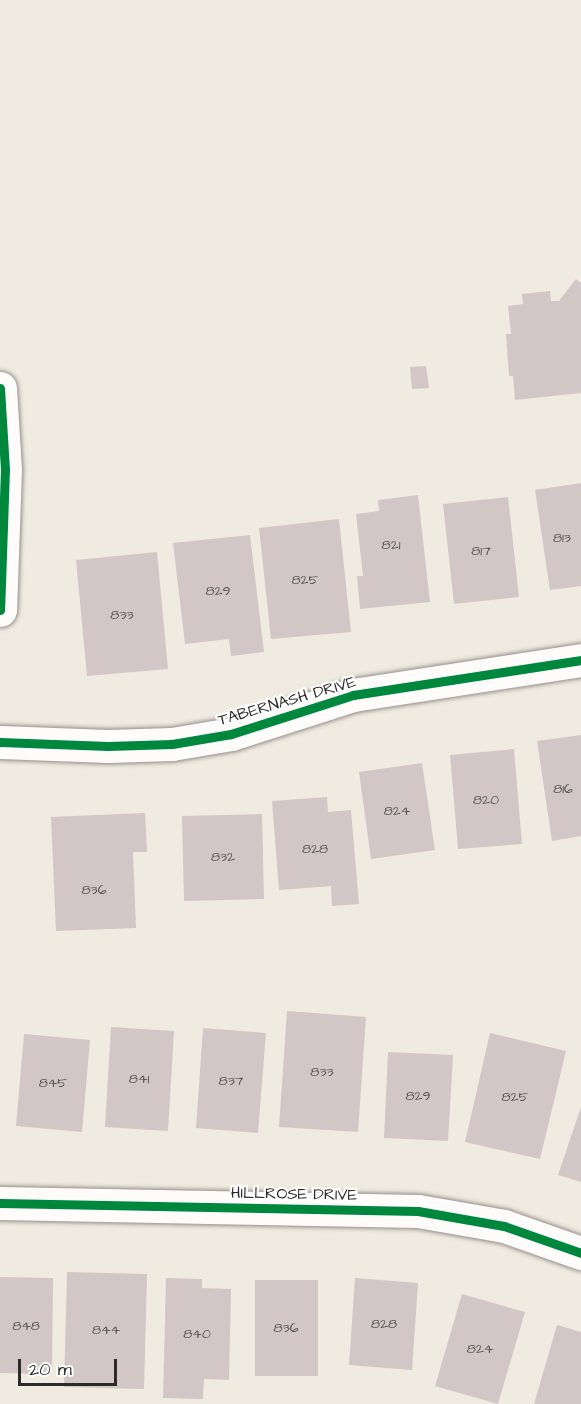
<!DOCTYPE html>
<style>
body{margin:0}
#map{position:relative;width:581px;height:1404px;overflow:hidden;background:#f0ebe1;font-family:"Architects Daughter",sans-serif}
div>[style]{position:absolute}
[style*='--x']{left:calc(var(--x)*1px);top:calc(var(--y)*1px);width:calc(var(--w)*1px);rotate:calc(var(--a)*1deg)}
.building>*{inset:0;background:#d2c6c7}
.roads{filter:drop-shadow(0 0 2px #94918c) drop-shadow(0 0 2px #94918c)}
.minor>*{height:33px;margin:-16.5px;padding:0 16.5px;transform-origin:16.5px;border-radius:16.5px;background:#fdfcfa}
.cycleway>*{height:9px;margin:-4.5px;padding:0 4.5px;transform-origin:4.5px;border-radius:4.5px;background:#00873e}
span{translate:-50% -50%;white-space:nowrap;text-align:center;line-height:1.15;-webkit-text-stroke:4.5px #fff;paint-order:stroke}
.number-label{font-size:14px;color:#555252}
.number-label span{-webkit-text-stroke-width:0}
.street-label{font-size:16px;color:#2b2b2b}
.scale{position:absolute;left:18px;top:1359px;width:99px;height:27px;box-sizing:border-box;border:3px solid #2b2b2b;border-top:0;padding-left:8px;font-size:18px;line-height:21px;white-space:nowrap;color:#2b2b2b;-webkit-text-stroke:4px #fff;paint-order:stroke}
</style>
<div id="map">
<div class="building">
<i style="clip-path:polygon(576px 279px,581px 283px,581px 393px,515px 400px,513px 376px,509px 376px,506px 334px,511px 334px,508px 306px,523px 304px,522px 294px,550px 291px,551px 301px,559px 301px)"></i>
<i style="clip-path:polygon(426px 366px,429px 388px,412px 389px,410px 367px)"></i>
<i style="clip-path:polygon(581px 483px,581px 586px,550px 590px,535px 490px)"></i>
<i style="clip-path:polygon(418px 495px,430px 602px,360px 609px,357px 576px,363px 576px,356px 514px,379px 511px,378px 500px)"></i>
<i style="clip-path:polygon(508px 497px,519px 597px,454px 604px,443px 504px)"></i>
<i style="clip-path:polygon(339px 519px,351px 632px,271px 639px,259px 528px)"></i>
<i style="clip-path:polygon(250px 535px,264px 652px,231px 656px,229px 639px,185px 644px,173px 543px)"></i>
<i style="clip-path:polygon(157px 552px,168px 669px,87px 676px,76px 560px)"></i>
<i style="clip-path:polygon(581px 735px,581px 836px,552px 841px,537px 741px)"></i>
<i style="clip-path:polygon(514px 749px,522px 844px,458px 849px,450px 755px)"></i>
<i style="clip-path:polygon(422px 763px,435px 850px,371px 859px,359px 772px)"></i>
<i style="clip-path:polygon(327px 797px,328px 812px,351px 810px,359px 904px,332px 906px,331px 886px,279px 890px,272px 801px)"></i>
<i style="clip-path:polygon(145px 813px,147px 852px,133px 852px,136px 928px,56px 931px,51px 817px)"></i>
<i style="clip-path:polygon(262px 814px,264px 899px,184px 901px,182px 816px)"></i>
<i style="clip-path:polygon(287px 1011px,366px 1017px,358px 1132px,279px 1127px)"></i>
<i style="clip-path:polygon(111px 1027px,174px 1031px,168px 1131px,105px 1127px)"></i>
<i style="clip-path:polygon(203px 1028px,266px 1033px,258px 1133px,196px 1128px)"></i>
<i style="clip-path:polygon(490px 1033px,566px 1051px,540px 1159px,465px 1142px)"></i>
<i style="clip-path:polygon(24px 1034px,90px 1040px,82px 1132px,16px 1126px)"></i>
<i style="clip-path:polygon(388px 1052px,453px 1055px,448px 1141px,384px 1138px)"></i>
<i style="clip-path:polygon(581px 1107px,581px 1182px,558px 1175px)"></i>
<i style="clip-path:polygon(67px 1272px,147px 1274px,144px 1389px,64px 1387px)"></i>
<i style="clip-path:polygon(0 1277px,53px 1278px,52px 1374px,0 1373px)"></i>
<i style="clip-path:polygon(166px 1278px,202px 1279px,202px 1288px,231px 1289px,229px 1380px,204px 1379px,203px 1399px,163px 1398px)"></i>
<i style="clip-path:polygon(355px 1278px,418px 1283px,412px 1370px,349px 1365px)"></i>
<i style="clip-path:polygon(255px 1280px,318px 1280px,318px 1376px,255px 1376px)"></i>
<i style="clip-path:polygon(462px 1294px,525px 1312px,498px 1404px,435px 1386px)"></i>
<i style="clip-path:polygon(557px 1325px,581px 1332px,581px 1404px,534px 1404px)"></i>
</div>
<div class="roads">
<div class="minor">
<i style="--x:0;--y:388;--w:81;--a:86.5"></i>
<i style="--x:5;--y:469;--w:141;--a:92"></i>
<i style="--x:0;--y:742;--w:108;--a:2.1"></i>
<i style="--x:108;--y:746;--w:64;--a:-1.8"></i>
<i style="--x:172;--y:744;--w:60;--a:-9.6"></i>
<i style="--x:231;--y:734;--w:128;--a:-17.7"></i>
<i style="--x:353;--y:695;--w:231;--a:-8.7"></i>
<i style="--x:0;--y:1203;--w:418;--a:1.1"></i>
<i style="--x:418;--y:1211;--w:87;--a:9.9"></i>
<i style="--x:504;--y:1226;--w:82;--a:19.3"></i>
</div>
</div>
<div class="cycleway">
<i style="--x:0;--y:388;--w:81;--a:86.5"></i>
<i style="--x:5;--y:469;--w:141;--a:92"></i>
<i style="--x:0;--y:742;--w:108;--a:2.1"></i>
<i style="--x:108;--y:746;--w:64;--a:-1.8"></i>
<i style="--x:172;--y:744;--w:60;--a:-9.6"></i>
<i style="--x:231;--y:734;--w:128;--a:-17.7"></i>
<i style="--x:353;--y:695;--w:231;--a:-8.7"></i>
<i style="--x:0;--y:1203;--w:418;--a:1.1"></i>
<i style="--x:418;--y:1211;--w:87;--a:9.9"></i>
<i style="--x:504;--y:1226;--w:82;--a:19.3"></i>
</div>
<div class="number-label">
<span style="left:562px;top:538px">813</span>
<span style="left:391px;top:545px">821</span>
<span style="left:481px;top:551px">817</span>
<span style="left:305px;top:580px">825</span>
<span style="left:218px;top:591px">829</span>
<span style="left:122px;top:615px">833</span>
<span style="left:563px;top:789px">816</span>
<span style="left:486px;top:800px">820</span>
<span style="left:397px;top:811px">824</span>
<span style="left:315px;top:849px">828</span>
<span style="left:223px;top:857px">832</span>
<span style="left:94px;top:890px">836</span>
<span style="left:322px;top:1072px">833</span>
<span style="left:139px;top:1079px">841</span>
<span style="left:231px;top:1081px">837</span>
<span style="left:53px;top:1083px">845</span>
<span style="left:418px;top:1096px">829</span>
<span style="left:515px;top:1097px">825</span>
<span style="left:384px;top:1324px">828</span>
<span style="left:26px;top:1326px">848</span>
<span style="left:286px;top:1328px">836</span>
<span style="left:106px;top:1330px">844</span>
<span style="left:197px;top:1334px">840</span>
<span style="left:480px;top:1349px">824</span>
</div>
<div class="street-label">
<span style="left:287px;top:701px;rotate:-16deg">TABERNASH DRIVE</span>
<span style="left:294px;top:1194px;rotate:1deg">HILLROSE DRIVE</span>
</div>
<div class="scale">20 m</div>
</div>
